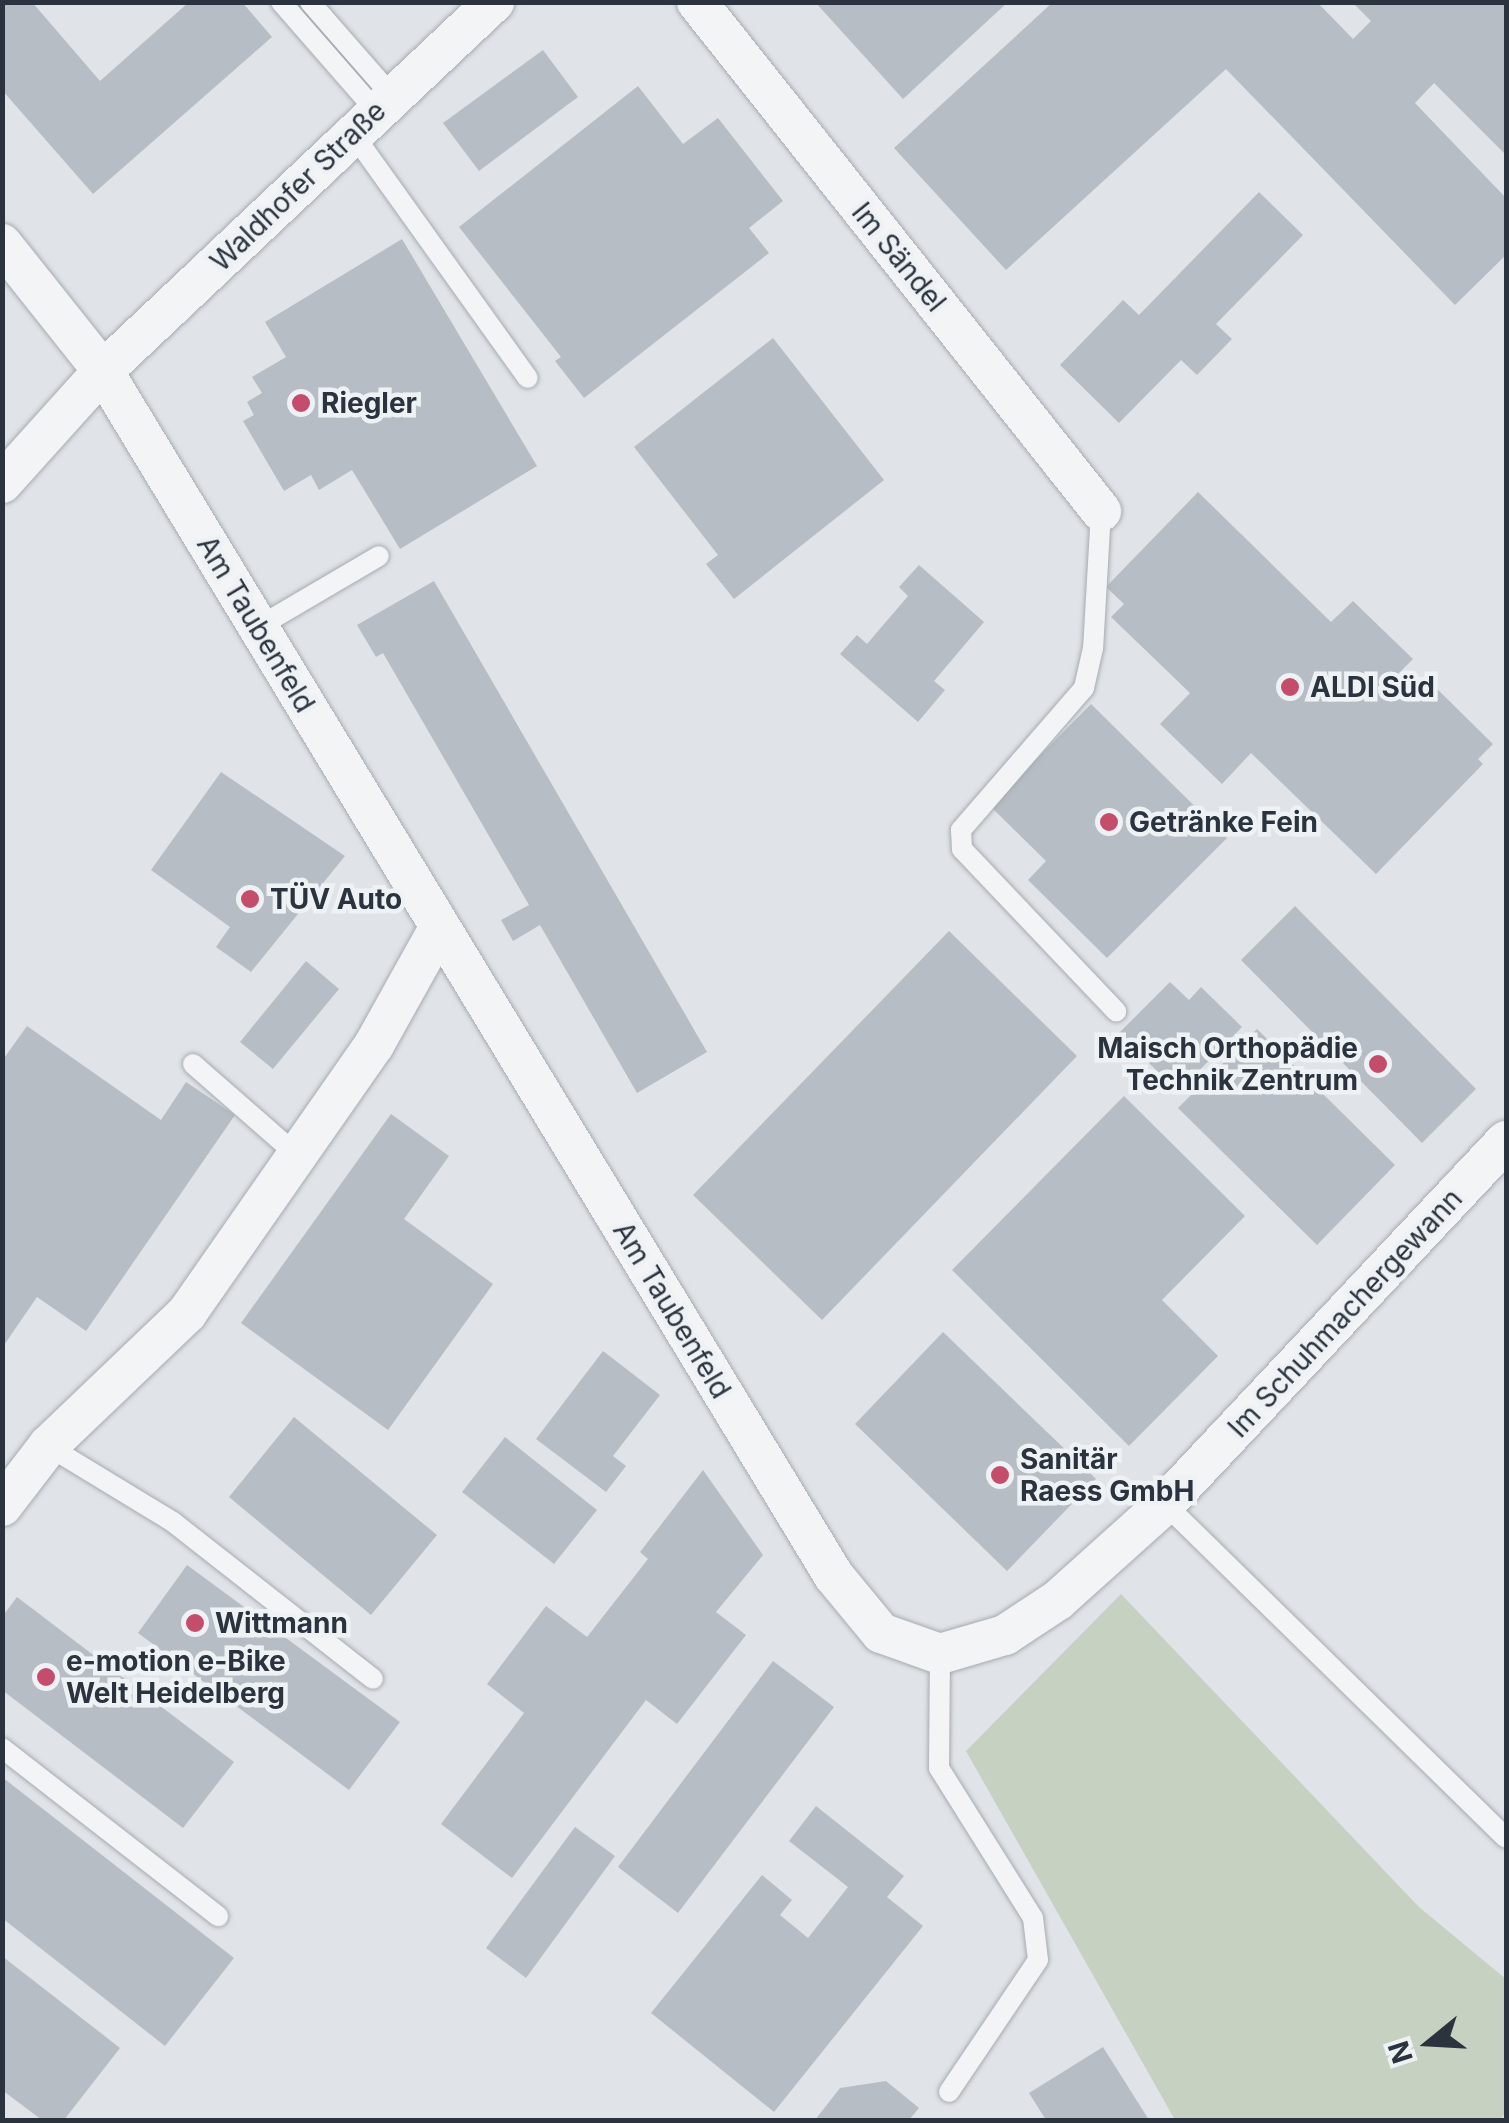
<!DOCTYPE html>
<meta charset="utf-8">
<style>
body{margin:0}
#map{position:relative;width:1509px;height:2123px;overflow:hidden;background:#e0e4e8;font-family:Inter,sans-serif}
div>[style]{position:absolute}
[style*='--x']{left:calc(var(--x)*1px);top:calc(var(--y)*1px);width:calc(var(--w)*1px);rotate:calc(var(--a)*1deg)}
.green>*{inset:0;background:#c7d1c1}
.building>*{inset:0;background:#b7bdc4}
.roads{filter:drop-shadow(0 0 2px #a6abb2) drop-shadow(0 0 2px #a6abb2)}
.lane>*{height:20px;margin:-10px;padding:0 10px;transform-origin:10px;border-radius:10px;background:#f2f4f6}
.street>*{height:40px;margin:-20px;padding:0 20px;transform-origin:20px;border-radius:20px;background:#f2f4f6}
.dots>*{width:28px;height:28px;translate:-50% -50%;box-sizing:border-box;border:5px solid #eff2f5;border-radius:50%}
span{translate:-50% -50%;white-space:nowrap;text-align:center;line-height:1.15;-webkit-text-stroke:9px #eff2f5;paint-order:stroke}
.street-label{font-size:28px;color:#2a333e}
.poi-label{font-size:28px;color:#2a333e;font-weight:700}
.left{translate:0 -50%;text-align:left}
.right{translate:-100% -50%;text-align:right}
.frame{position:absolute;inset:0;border:5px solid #2a333e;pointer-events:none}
.north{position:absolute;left:1379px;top:1993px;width:100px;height:100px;-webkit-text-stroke:8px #eff2f5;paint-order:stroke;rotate:252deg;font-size:28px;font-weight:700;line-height:40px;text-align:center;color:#2a333e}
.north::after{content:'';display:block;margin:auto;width:35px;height:45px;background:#2a333e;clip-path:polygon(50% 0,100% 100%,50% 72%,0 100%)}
</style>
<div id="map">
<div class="green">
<i style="clip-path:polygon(1121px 1594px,1419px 1907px,1506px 1979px,1506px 2112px,1500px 2120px,1175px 2120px,966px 1751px)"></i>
</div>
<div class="building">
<i style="clip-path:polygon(2px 2px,32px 2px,100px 81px,189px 2px,242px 2px,272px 37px,93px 194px,2px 90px)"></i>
<i style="clip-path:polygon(815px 2px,1008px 2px,903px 99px)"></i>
<i style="clip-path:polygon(1053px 2px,1317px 2px,1353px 39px,1371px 21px,1352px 2px,1506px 2px,1506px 155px,1434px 83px,1415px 103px,1506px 198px,1506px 255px,1455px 305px,1226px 69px,1006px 270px,894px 148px)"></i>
<i style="clip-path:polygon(543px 50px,578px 97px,479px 171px,443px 123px)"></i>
<i style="clip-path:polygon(638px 86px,683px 144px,718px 118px,783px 201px,749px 228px,769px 253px,584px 398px,555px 361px,561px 357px,459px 227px)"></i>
<i style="clip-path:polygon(1259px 192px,1303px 235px,1216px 324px,1232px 339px,1197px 375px,1181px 360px,1119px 423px,1060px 365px,1123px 300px,1139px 315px)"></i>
<i style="clip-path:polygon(402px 239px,537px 466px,400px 549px,352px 470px,319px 490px,311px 475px,284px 491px,243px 421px,254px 415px,247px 402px,262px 393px,252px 377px,286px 357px,265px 322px)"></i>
<i style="clip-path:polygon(773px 338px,884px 480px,734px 599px,706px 564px,718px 555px,634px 447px)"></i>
<i style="clip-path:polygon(1198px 492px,1331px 622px,1353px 601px,1413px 659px,1391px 681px,1410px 700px,1429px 681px,1493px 744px,1478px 759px,1483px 764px,1376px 874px,1251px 753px,1222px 784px,1160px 724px,1190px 693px,1111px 617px,1124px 604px,1106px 587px)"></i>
<i style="clip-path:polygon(919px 565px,984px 622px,934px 681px,945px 690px,918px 722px,840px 654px,857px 635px,867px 644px,908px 596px,899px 587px)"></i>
<i style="clip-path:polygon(434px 581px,707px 1052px,637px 1093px,540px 925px,513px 941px,501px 920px,529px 905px,383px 653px,376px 657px,357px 625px)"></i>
<i style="clip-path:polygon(1091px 704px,1227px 838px,1107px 958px,1028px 880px,1046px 861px,990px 806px)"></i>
<i style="clip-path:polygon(221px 772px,345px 856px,251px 972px,216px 947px,230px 927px,151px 870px)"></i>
<i style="clip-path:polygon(1295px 906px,1476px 1089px,1422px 1143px,1241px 960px)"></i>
<i style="clip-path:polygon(949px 931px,1077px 1056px,822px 1320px,693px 1195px)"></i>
<i style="clip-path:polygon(306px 961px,339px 989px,273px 1069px,240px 1042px)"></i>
<i style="clip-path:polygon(1170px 982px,1189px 1000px,1201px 987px,1242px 1027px,1178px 1092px,1119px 1033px)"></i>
<i style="clip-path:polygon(27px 1026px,161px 1120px,186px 1082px,235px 1115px,86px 1331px,37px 1297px,2px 1348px,2px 1061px)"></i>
<i style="clip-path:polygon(1257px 1029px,1395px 1165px,1317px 1245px,1178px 1108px)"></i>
<i style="clip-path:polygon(1124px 1096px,1245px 1216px,1162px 1300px,1218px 1356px,1129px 1446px,952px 1270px)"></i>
<i style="clip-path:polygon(391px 1114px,449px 1156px,404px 1219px,493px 1284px,388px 1430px,241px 1323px)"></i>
<i style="clip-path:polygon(943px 1332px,1096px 1479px,1007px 1571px,855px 1424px)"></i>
<i style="clip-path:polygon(603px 1351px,660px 1395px,613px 1456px,626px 1466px,606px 1492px,536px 1439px)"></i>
<i style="clip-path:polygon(294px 1417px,437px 1535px,371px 1615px,229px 1497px)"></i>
<i style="clip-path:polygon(505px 1437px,597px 1510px,554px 1564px,462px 1492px)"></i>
<i style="clip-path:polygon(703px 1470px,763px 1555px,716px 1612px,746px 1635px,677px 1724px,646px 1700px,512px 1878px,441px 1824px,524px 1713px,487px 1684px,546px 1606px,587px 1637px,648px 1559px,640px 1552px)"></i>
<i style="clip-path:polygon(187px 1565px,400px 1722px,349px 1790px,138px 1633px)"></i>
<i style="clip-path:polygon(17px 1597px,234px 1762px,183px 1828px,2px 1690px,2px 1617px)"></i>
<i style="clip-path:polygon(773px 1661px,834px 1707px,678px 1913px,618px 1867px)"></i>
<i style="clip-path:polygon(2px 1777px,234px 1958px,165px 2046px,2px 1918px)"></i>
<i style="clip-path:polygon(816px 1806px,904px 1876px,887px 1897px,923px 1926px,774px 2112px,651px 2013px,762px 1875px,792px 1900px,780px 1915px,808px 1938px,848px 1887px,789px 1841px)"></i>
<i style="clip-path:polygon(575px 1827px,615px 1856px,526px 1978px,486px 1948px)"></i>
<i style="clip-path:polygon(2px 1956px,120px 2048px,64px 2120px,42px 2120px,2px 2090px)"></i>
<i style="clip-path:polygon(1103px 2047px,1149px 2120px,1046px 2120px,1029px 2093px)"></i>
<i style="clip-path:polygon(886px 2081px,919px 2108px,909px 2120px,815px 2120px,840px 2088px)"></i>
</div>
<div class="roads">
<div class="lane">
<i style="--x:281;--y:2;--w:145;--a:48.9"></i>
<i style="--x:310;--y:2;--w:125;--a:48.9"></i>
<i style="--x:353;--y:134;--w:300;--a:54.4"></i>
<i style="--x:1101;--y:511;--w:137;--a:93.3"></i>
<i style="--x:1093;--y:648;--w:41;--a:102.7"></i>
<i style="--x:1084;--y:688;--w:188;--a:130.9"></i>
<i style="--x:961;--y:830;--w:19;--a:87"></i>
<i style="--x:962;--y:849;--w:224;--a:46.5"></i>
<i style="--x:258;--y:627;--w:140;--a:-30.4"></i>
<i style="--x:193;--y:1064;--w:140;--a:41.2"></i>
<i style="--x:48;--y:1446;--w:146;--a:31.3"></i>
<i style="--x:173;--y:1522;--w:254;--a:38.1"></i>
<i style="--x:1165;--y:1504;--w:477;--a:44.4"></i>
<i style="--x:940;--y:1654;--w:114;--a:90.5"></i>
<i style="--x:939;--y:1768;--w:177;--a:57.9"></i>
<i style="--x:1033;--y:1918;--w:42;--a:83.2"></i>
<i style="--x:1038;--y:1960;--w:159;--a:124"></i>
<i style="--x:2;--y:1748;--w:274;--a:37.9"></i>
</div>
<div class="street">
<i style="--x:697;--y:2;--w:650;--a:51.56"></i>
<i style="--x:2;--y:244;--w:162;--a:51.5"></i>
<i style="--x:103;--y:371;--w:1409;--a:58.76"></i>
<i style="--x:834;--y:1576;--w:74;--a:50.5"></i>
<i style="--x:881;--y:1633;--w:63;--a:19.6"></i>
<i style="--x:940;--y:1654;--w:68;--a:-16.3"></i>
<i style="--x:1005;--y:1635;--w:64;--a:-33.4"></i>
<i style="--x:1058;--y:1600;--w:144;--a:-41.9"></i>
<i style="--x:1165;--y:1504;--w:498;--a:-46.8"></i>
<i style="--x:2;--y:483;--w:151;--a:-48"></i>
<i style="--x:103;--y:371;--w:538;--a:-43.34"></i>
<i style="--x:2;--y:1506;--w:76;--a:-52.5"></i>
<i style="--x:48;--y:1446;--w:192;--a:-43.7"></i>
<i style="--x:187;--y:1313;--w:327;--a:-55.1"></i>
<i style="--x:374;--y:1045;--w:134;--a:-60.9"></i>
</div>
</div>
<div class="dots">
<i style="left:301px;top:403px;background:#c44d6c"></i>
<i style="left:1290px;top:687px;background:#c44d6c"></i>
<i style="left:1109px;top:822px;background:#c44d6c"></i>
<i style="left:250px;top:899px;background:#c44d6c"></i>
<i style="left:1378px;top:1064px;background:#c44d6c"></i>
<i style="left:1000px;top:1475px;background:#c44d6c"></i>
<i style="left:195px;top:1623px;background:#c44d6c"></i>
<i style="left:46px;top:1677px;background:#c44d6c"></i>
</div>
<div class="street-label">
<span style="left:298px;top:186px;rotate:-44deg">Waldhofer Straße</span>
<span style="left:899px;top:257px;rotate:51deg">Im Sändel</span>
<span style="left:256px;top:624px;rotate:59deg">Am Taubenfeld</span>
<span style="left:672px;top:1310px;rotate:59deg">Am Taubenfeld</span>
<span style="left:1345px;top:1313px;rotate:-47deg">Im Schuhmachergewann</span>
</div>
<div class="poi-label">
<span class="left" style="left:321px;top:403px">Riegler</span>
<span class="left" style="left:1310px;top:687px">ALDI Süd</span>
<span class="left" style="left:1129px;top:822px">Getränke Fein</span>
<span class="left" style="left:270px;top:899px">TÜV Auto</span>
<span class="right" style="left:1358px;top:1064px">Maisch Orthopädie<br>Technik Zentrum</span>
<span class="left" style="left:1020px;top:1475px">Sanitär<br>Raess GmbH</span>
<span class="left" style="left:215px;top:1623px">Wittmann</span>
<span class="left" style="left:66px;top:1677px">e-motion e-Bike<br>Welt Heidelberg</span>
</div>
<div class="frame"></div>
<div class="north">N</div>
</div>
